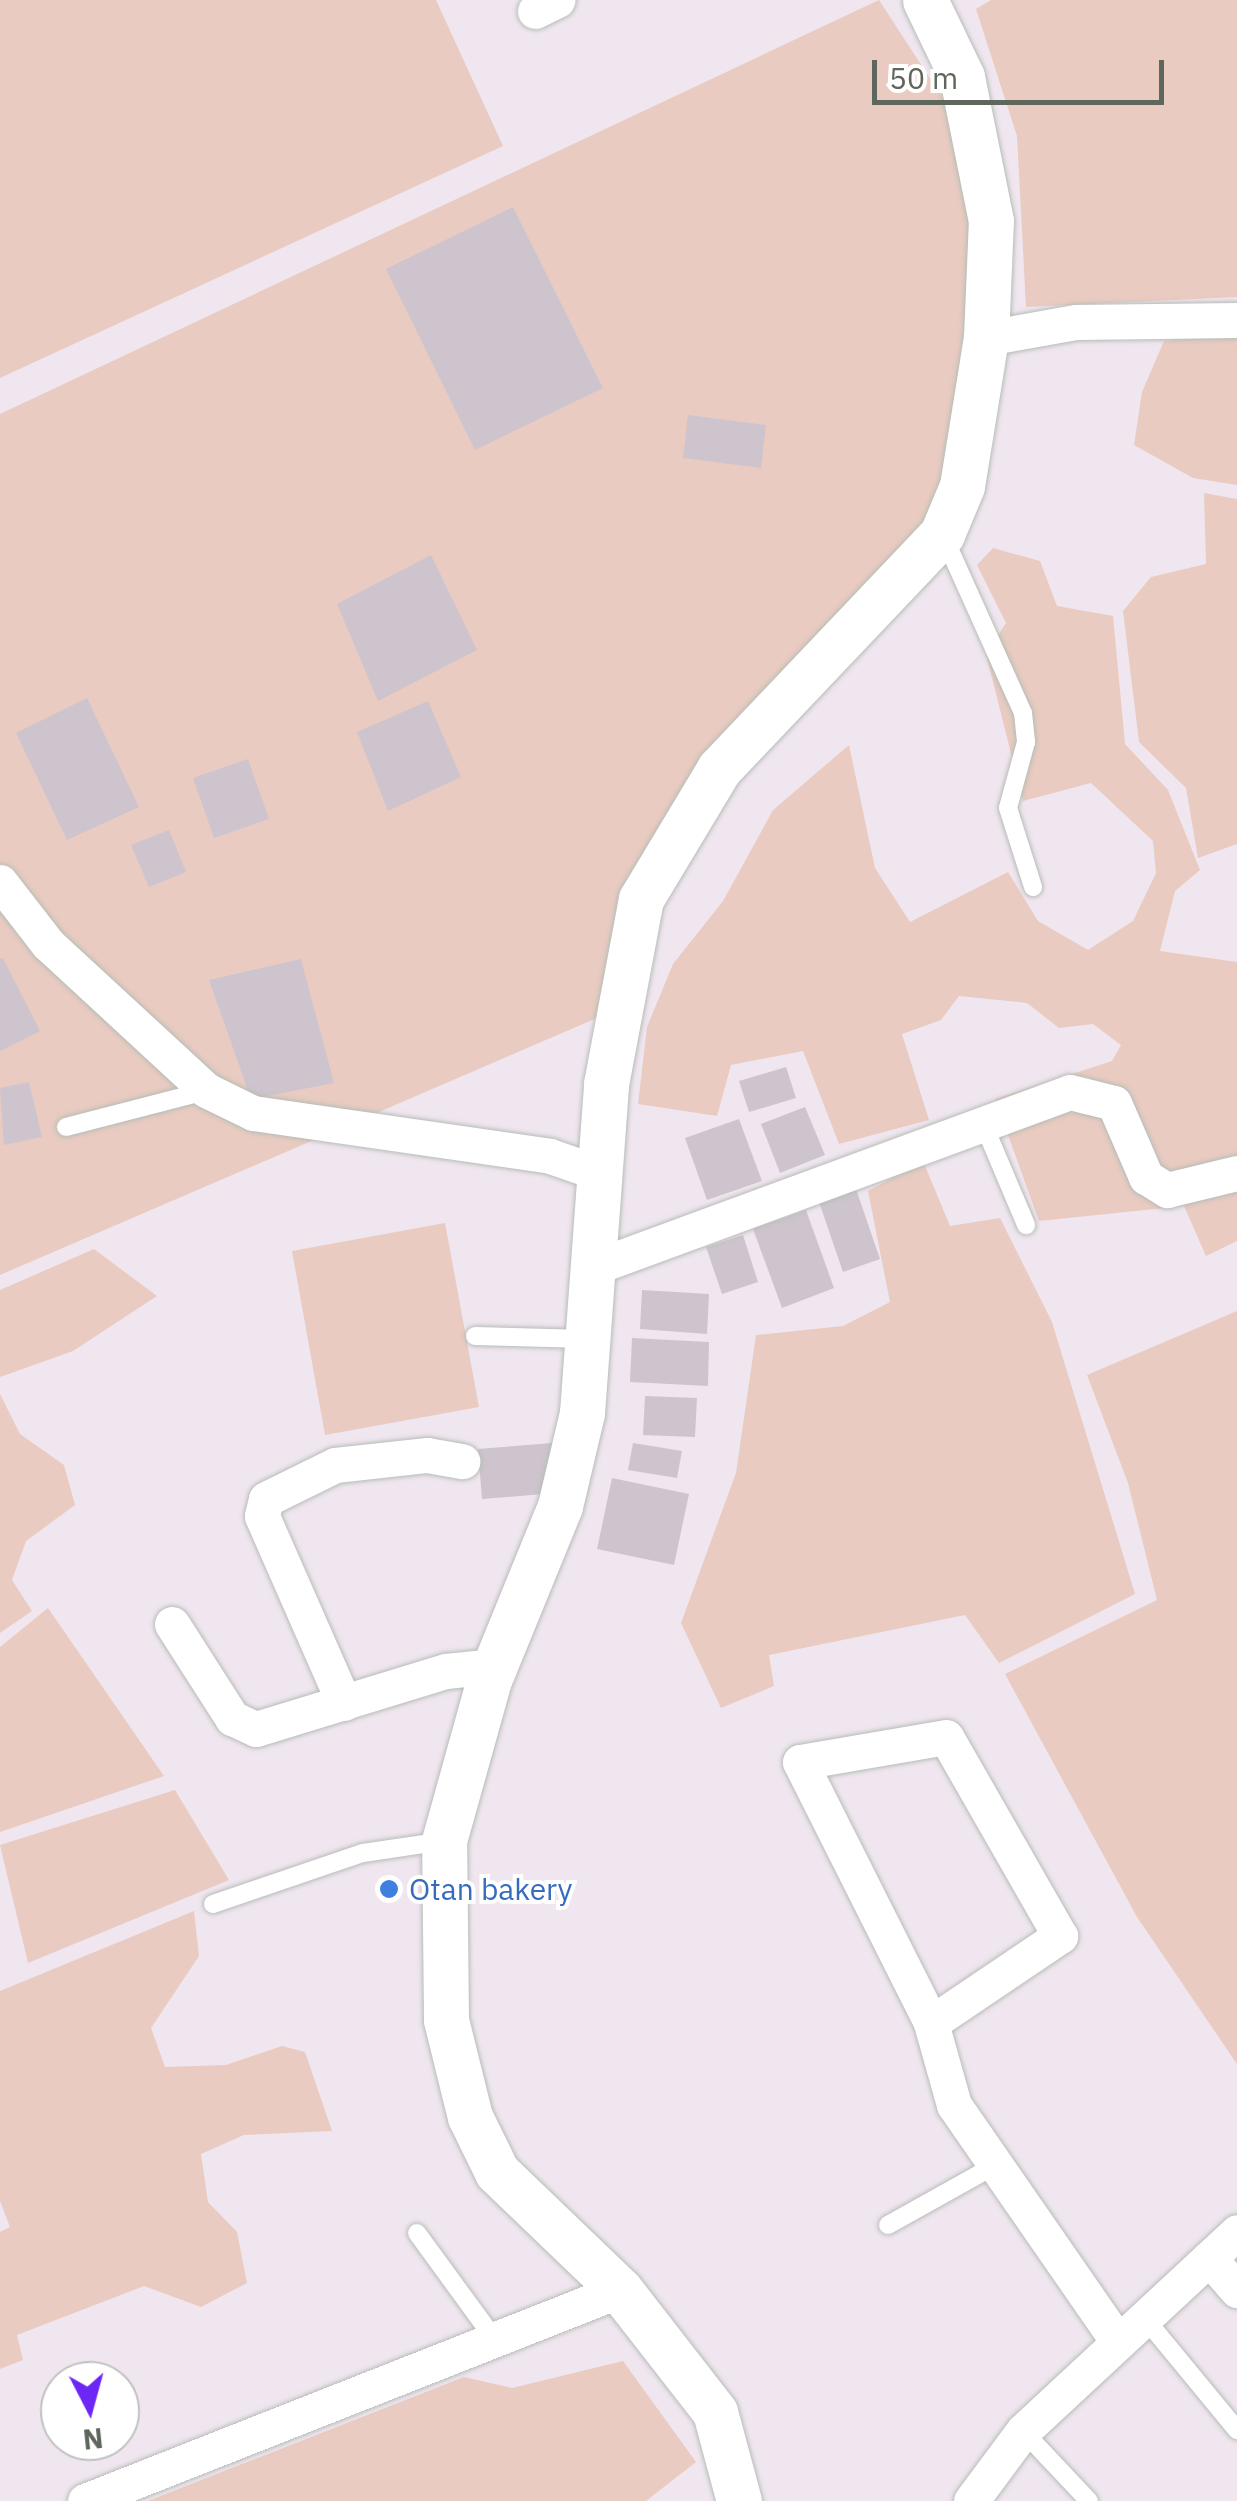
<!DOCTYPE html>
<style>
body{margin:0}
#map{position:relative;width:1237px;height:2501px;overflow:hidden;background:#f0e6f0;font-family:"IBM Plex Sans",sans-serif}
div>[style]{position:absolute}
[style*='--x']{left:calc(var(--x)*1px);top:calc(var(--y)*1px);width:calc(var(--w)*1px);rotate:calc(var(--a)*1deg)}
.green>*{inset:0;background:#e9cbc1}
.building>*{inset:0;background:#cec4ce}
.roads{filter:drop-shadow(0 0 2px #b6bdb6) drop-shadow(0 0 2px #b6bdb6)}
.service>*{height:18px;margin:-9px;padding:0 9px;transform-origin:9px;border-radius:9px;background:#fff}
.minor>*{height:35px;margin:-17.5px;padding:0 17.5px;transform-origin:17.5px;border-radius:17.5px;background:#fff}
.tertiary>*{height:45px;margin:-22.5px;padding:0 22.5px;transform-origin:22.5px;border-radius:22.5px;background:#fff}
.dots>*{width:28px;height:28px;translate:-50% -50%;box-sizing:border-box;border:5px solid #fff;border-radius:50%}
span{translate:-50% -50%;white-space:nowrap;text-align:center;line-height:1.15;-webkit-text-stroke:8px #fff;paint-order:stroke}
.shop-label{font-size:30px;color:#366cbe}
.left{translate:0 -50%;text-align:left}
.north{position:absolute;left:40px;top:2361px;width:100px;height:100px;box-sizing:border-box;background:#fff;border:2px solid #bfc2be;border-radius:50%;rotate:174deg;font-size:28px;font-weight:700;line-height:40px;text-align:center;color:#5f675d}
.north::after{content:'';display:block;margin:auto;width:35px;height:45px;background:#6d27f5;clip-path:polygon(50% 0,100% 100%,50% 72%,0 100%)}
.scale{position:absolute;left:872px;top:60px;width:292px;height:45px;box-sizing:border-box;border:5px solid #5f675d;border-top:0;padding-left:12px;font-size:30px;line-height:35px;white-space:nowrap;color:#5f675d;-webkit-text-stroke:8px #fff;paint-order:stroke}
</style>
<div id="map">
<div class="green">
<i style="clip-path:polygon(0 0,436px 0,503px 146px,0 378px)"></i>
<i style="clip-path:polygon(879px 0,948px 106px,965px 184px,973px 255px,949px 450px,932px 512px,778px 676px,604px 1015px,0 1275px,0 414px)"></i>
<i style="clip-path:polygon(991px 0,1237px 0,1237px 297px,1026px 307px,1017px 136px,976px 9px)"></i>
<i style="clip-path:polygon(1237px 334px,1237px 485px,1193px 478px,1134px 445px,1142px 392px,1164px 341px)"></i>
<i style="clip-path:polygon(1204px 493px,1237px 499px,1237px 844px,1198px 858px,1186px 788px,1139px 742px,1123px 611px,1151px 577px,1206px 564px)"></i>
<i style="clip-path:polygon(993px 548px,1040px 561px,1057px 606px,1113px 616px,1125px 744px,1168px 790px,1200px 870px,1175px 891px,1160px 951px,1237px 962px,1237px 1241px,1206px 1256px,1184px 1206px,1039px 1221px,995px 1099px,1112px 1061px,1121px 1045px,1093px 1024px,1059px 1028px,1027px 1003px,959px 996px,941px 1020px,902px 1034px,929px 1120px,839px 1144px,803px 1051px,731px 1065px,717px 1116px,638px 1104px,647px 1027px,673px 964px,723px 901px,773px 810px,849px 745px,875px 868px,910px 922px,1008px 872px,1038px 921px,1088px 950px,1133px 921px,1156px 873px,1153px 841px,1091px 783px,1023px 801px,986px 654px,1006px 623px,977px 565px)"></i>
<i style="clip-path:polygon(923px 1161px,950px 1226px,1000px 1218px,1052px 1322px,1135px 1594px,999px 1663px,965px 1615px,769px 1655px,774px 1686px,721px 1708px,681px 1623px,736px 1473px,756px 1335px,843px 1326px,890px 1302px,868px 1191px)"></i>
<i style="clip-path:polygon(445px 1223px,479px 1407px,325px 1435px,292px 1251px)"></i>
<i style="clip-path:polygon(94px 1249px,157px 1296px,73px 1351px,0 1377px,0 1290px)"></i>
<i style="clip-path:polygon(1237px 1311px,1237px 2064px,1137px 1917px,1005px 1674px,1157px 1600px,1128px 1483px,1087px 1375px)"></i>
<i style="clip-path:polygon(0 1394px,20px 1434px,64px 1465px,75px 1505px,26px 1541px,12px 1580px,32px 1611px,0 1633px)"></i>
<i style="clip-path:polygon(48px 1608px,164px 1776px,0 1832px,0 1647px)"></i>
<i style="clip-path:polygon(175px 1790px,229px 1880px,28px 1963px,0 1845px)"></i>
<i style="clip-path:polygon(194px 1911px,199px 1956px,151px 2028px,165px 2067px,226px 2065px,282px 2046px,305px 2052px,332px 2131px,244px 2135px,201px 2154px,208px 2202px,237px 2232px,247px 2283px,201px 2307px,144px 2286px,17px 2335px,23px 2360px,0 2369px,0 2232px,10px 2227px,0 2201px,0 1991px)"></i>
<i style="clip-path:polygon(623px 2361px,696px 2462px,646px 2501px,148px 2501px,464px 2377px,512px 2388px)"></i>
</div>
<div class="building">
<i style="clip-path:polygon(513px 207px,603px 388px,475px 450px,386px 269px)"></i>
<i style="clip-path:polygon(688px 415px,766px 425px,761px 468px,683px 458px)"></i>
<i style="clip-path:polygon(431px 555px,477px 650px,378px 701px,337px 604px)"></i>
<i style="clip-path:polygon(87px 698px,139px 807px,67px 840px,16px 733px)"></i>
<i style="clip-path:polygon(428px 701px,461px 777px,388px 811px,357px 732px)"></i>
<i style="clip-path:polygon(248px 759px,269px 819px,214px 838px,193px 778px)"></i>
<i style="clip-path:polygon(169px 830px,186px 872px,149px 887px,131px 845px)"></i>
<i style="clip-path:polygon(3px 958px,40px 1031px,0 1051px,0 959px)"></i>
<i style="clip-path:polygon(301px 959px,334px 1083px,251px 1099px,209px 980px)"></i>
<i style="clip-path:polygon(786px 1067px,796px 1098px,749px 1112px,739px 1081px)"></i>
<i style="clip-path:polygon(29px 1082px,42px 1137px,4px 1145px,0 1088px)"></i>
<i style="clip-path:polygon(805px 1107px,825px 1155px,780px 1173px,761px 1124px)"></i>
<i style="clip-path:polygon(739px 1119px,762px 1181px,707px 1200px,685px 1138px)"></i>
<i style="clip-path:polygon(856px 1189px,880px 1259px,843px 1272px,819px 1202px)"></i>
<i style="clip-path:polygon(806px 1210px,834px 1288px,782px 1308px,753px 1229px)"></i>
<i style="clip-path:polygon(743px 1235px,758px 1282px,722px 1294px,706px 1247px)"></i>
<i style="clip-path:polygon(642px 1290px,709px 1294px,707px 1334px,640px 1329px)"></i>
<i style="clip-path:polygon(632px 1338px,709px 1342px,708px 1386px,630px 1382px)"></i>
<i style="clip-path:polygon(645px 1396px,697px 1398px,695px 1437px,643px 1435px)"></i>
<i style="clip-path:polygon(552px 1443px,556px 1493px,482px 1499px,478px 1449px)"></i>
<i style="clip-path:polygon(633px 1443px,682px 1451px,677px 1478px,628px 1470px)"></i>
<i style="clip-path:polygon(612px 1478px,689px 1494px,674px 1565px,597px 1549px)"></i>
</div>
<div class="roads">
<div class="service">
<i style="--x:943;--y:535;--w:195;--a:65.8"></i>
<i style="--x:1023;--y:713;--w:29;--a:84"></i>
<i style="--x:1026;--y:742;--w:68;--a:105.3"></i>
<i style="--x:1008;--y:808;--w:83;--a:72.4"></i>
<i style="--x:983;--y:1123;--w:111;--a:67.1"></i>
<i style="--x:66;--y:1127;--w:144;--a:-14.5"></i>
<i style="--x:475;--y:1336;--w:111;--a:1.5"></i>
<i style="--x:213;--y:1904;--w:158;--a:-18.8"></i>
<i style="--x:363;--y:1853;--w:81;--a:-8.5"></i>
<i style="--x:888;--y:2225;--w:117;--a:-29.2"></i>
<i style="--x:417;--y:2233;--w:132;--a:53.9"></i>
<i style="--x:1143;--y:2316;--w:148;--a:50.5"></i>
<i style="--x:1023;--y:2431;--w:96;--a:46.7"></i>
</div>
<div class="minor">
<i style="--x:535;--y:11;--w:25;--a:-26"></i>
<i style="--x:986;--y:338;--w:91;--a:-10.1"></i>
<i style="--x:1076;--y:322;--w:161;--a:-0.7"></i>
<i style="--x:0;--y:882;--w:78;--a:52.3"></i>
<i style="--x:48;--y:944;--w:215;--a:42.7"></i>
<i style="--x:206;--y:1090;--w:52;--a:26.1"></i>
<i style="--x:253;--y:1113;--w:300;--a:8.2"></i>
<i style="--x:550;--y:1156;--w:55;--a:19.1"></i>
<i style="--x:592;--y:1268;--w:509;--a:-20.21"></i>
<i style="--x:1070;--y:1092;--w:45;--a:14"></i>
<i style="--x:1114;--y:1103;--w:81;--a:66.6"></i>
<i style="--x:1146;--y:1177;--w:25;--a:32"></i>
<i style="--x:1167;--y:1190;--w:72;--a:-13.7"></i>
<i style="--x:172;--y:1624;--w:112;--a:57.4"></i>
<i style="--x:232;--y:1718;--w:26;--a:25"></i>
<i style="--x:256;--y:1729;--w:199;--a:-17"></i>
<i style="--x:446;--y:1671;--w:37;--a:-6"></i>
<i style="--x:483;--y:1667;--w:14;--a:65"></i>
<i style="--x:344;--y:1703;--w:204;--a:-113.7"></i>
<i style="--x:262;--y:1516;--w:17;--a:-77"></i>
<i style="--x:266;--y:1499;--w:77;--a:-26.2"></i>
<i style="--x:335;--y:1465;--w:93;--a:-6.2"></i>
<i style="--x:427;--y:1455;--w:36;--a:10"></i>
<i style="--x:931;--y:2023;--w:156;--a:-34"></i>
<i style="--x:1060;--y:1936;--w:229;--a:-119.8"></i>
<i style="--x:946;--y:1737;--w:148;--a:170.3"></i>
<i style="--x:800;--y:1762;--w:292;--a:63.3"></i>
<i style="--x:931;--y:2023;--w:85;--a:74.3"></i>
<i style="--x:954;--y:2105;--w:286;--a:55.3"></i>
<i style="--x:1209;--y:2258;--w:43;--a:48.8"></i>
<i style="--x:85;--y:2501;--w:575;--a:-21.52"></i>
<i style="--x:971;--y:2501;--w:87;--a:-53.4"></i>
<i style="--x:1023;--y:2431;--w:292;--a:-42.9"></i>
</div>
<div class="tertiary">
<i style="--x:739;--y:2501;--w:92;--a:-105.1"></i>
<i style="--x:715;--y:2412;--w:155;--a:-127.9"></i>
<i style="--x:620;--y:2290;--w:170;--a:-136.2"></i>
<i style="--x:497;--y:2172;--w:61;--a:-116.1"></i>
<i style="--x:470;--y:2117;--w:100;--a:-103.9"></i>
<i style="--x:446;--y:2020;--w:179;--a:-90.6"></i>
<i style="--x:444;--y:1841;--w:167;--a:-74.4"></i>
<i style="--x:489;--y:1680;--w:188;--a:-67.8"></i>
<i style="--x:560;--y:1506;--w:96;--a:-76.7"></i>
<i style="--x:582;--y:1413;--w:330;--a:-85.8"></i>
<i style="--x:606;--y:1084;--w:188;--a:-79.3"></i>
<i style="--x:641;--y:899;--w:152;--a:-59"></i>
<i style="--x:719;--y:769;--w:324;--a:-46.5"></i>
<i style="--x:942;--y:534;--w:52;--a:-67.4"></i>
<i style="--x:962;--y:486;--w:150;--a:-80.8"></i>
<i style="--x:986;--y:338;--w:117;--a:-87.6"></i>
<i style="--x:991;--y:221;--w:147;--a:-101.4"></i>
<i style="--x:962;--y:77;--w:85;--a:-115.7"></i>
</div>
</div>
<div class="dots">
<i style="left:389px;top:1889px;background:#3f7fe0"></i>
</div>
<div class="shop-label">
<span class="left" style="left:409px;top:1889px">Otan bakery</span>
</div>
<div class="north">N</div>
<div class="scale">50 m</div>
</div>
